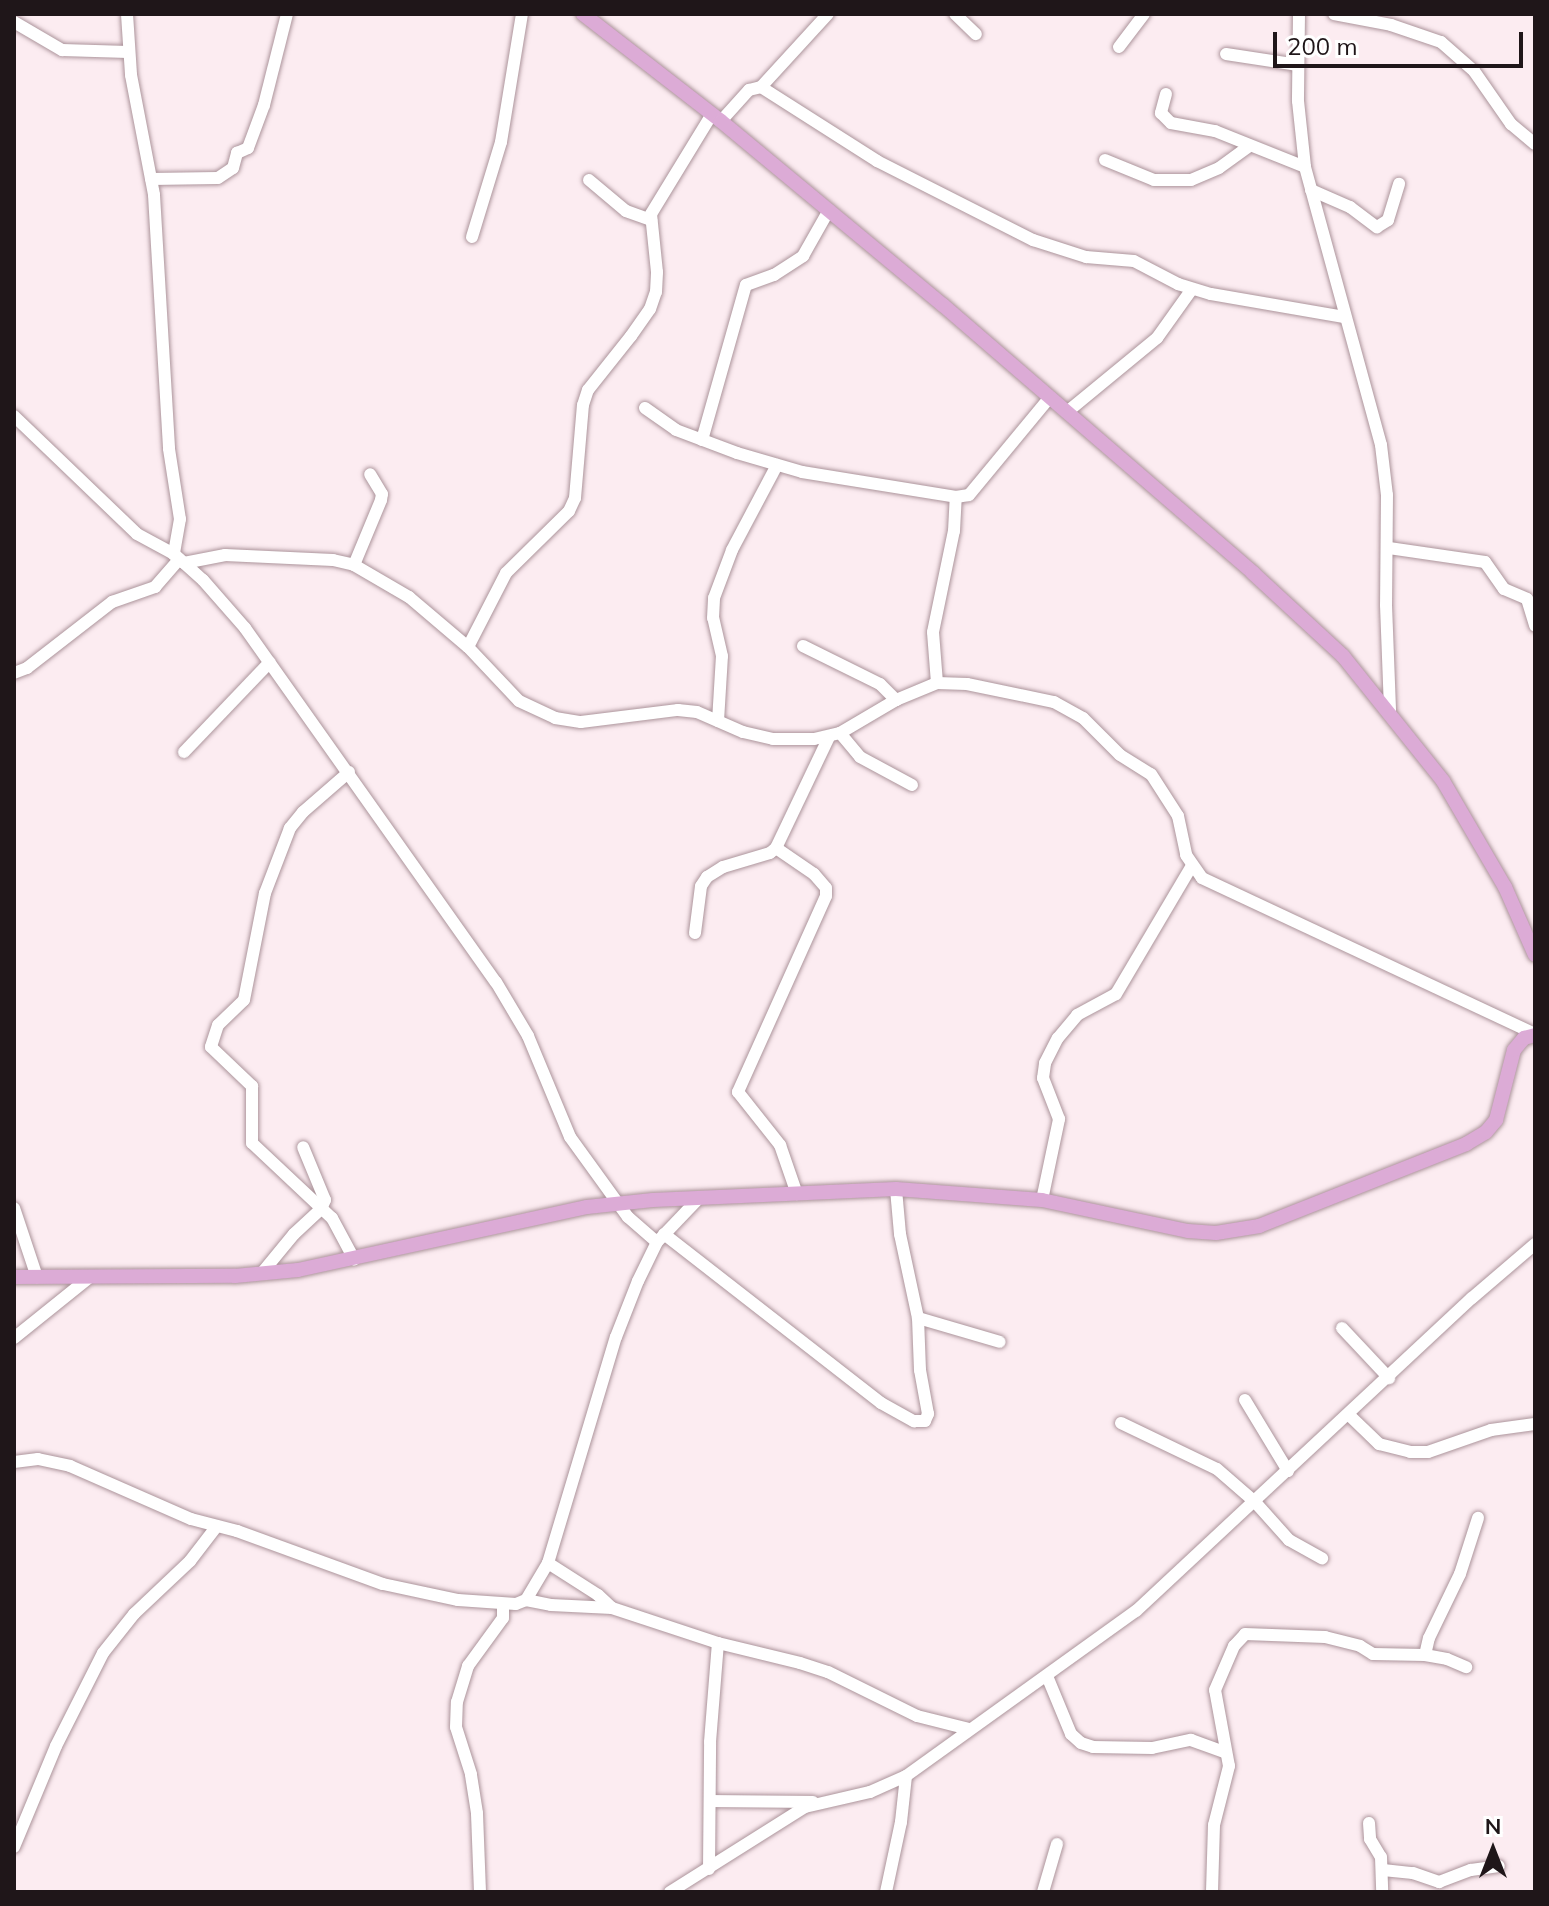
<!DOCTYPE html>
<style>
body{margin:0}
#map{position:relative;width:1549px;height:1906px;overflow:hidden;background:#fcecf1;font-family:Mulish,sans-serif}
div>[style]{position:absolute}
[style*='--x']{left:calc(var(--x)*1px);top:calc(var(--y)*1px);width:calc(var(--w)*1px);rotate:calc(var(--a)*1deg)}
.roads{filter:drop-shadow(0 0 2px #ac949b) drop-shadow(0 0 2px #ac949b)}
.minor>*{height:12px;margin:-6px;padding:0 6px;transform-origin:6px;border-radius:6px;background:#fff}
.major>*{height:14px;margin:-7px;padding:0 7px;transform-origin:7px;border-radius:7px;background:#dcabd6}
span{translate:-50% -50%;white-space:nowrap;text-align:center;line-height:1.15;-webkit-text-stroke:8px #fff;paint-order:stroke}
.frame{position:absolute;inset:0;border:16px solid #1f1619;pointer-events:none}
.north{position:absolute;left:1453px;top:1810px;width:80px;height:80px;-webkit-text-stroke:6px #fff;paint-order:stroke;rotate:0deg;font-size:22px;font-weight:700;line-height:32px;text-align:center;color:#1f1619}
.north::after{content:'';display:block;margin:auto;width:28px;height:36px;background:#1f1619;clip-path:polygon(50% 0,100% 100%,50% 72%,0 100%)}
.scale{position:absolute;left:1273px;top:32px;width:250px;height:36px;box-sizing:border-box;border:4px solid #1f1619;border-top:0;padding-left:10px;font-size:24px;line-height:28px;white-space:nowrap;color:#1f1619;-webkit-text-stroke:6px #fff;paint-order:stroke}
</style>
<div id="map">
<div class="roads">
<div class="minor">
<i style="--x:127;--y:14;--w:61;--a:86.2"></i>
<i style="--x:131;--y:75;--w:122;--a:79.1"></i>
<i style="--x:154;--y:195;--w:254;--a:86.6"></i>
<i style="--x:169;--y:449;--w:71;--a:81.1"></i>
<i style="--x:180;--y:519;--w:36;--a:100"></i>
<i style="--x:955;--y:14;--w:29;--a:44"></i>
<i style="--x:1299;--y:14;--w:87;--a:90.7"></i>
<i style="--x:1298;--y:101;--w:66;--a:83.9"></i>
<i style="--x:1305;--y:167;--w:288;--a:74.7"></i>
<i style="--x:1381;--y:445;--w:50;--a:83.2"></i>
<i style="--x:1387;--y:495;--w:110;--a:90.5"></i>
<i style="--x:1386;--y:605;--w:106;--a:87.8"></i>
<i style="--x:1334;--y:14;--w:58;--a:10.9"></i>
<i style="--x:1391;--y:25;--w:53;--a:18.8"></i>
<i style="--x:1441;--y:42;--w:44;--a:41.3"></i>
<i style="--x:1474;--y:71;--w:65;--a:55.1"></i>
<i style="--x:1511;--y:124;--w:31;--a:40"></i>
<i style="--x:14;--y:22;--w:56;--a:30.3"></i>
<i style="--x:62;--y:50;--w:66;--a:1.7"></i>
<i style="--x:1119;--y:47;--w:41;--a:-52.9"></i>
<i style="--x:1226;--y:54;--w:73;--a:8.7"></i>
<i style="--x:761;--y:87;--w:138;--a:32.5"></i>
<i style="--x:877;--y:161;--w:175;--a:26.9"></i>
<i style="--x:1033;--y:240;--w:56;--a:17.8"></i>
<i style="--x:1086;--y:257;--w:48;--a:4.8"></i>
<i style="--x:1134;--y:261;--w:50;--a:27.6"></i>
<i style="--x:1178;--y:284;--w:34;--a:17"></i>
<i style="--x:1211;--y:294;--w:135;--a:9.8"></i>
<i style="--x:1166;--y:94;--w:20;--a:105"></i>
<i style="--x:1161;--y:113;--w:14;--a:45"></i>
<i style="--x:1171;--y:123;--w:45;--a:10.3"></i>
<i style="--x:1215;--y:131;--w:97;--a:21.8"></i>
<i style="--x:721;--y:121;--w:42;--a:-47.9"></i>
<i style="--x:749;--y:90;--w:12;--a:-14"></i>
<i style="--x:761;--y:87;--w:99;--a:-47.5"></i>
<i style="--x:1105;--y:160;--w:53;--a:22.2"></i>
<i style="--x:1154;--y:180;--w:37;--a:0"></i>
<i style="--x:1191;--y:180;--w:30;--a:-23"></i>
<i style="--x:1219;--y:168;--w:36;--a:-36"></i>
<i style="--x:151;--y:179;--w:67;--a:-0.9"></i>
<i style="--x:218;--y:178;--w:18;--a:-34"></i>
<i style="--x:233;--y:168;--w:16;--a:-75"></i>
<i style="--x:237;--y:153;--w:12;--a:-24"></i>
<i style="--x:248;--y:148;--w:46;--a:-69.6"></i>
<i style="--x:264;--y:105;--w:94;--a:-75.8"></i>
<i style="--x:589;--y:180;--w:48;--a:40"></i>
<i style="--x:626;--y:211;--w:27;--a:20"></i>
<i style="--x:1311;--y:190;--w:43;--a:23.6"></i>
<i style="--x:1350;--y:207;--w:34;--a:37"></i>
<i style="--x:1377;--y:227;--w:13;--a:-32"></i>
<i style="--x:1388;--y:220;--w:38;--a:-73"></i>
<i style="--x:472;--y:237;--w:99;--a:-73"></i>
<i style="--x:501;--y:142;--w:130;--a:-80.7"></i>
<i style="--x:645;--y:408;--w:38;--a:35"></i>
<i style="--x:676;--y:430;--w:65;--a:20.7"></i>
<i style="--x:737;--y:453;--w:68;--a:16.3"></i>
<i style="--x:802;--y:472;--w:156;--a:9.2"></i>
<i style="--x:956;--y:497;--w:13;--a:-9"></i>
<i style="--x:969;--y:495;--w:127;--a:-50.4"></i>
<i style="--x:1067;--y:412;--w:117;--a:-39.4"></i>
<i style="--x:1157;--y:338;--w:60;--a:-54.5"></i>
<i style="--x:14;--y:416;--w:170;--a:43.8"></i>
<i style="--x:137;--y:534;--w:42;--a:28.4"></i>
<i style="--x:174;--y:554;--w:39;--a:42"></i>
<i style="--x:203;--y:580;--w:64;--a:48.8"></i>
<i style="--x:245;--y:628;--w:434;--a:54.7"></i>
<i style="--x:496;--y:982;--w:63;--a:59.3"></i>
<i style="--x:528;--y:1036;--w:109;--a:67.4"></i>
<i style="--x:570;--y:1137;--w:99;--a:54.1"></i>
<i style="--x:628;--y:1217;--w:38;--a:41"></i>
<i style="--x:702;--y:440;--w:161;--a:-74.2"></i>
<i style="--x:746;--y:285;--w:30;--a:-20"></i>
<i style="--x:774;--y:275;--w:35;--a:-33"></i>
<i style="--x:803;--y:256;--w:53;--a:-60.5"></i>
<i style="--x:1389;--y:548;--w:97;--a:8.3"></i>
<i style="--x:1485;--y:562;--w:33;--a:55"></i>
<i style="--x:1504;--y:589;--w:25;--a:23"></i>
<i style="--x:1527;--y:599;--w:28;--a:73"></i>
<i style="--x:184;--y:563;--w:42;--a:-11"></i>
<i style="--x:225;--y:555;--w:108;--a:2.7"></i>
<i style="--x:333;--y:560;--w:22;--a:13"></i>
<i style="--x:354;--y:565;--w:64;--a:30.2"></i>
<i style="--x:409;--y:597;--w:77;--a:40.3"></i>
<i style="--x:468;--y:647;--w:74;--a:46.6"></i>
<i style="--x:519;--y:701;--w:40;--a:25"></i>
<i style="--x:555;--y:718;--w:26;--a:9"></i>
<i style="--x:581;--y:722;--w:98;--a:-7.1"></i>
<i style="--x:678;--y:710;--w:19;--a:6"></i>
<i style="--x:697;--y:712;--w:50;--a:23.5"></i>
<i style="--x:743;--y:732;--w:31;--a:13"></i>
<i style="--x:773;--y:739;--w:41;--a:0"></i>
<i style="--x:814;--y:739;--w:27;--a:-13"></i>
<i style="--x:840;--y:733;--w:65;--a:-30.5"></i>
<i style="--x:896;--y:700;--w:44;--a:-22.5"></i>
<i style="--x:937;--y:683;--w:30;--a:2"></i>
<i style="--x:967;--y:684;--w:89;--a:11.7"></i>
<i style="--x:1054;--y:702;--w:33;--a:29"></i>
<i style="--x:1083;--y:718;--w:52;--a:45"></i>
<i style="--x:1120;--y:755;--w:36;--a:32"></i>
<i style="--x:1151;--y:774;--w:50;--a:57.3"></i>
<i style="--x:1178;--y:816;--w:40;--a:78"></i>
<i style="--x:1186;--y:855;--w:28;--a:55"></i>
<i style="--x:1202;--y:878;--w:368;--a:25.1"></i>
<i style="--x:354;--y:565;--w:70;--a:-67.4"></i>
<i style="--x:381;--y:500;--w:6;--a:-81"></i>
<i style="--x:382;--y:494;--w:23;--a:-121"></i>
<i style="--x:803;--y:646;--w:86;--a:26.3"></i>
<i style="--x:880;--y:684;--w:23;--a:45"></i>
<i style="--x:468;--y:647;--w:83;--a:-62.8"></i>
<i style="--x:506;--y:573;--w:88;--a:-44.5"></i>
<i style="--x:569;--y:511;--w:14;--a:-65"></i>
<i style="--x:575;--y:498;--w:93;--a:-85.1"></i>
<i style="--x:583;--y:405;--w:16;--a:-72"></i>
<i style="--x:588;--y:390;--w:69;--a:-51.5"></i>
<i style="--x:631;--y:336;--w:33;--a:-55"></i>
<i style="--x:650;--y:309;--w:18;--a:-71"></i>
<i style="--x:656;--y:292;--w:20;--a:-87"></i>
<i style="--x:657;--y:272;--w:58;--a:-95.9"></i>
<i style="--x:651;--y:214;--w:117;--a:-58.6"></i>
<i style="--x:14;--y:673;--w:14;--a:-21"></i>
<i style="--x:27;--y:668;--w:108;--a:-37.8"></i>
<i style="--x:112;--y:602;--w:46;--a:-19.2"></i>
<i style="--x:155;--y:587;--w:37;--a:-49"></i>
<i style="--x:937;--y:683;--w:51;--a:-94.5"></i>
<i style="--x:933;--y:632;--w:103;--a:-78.3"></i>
<i style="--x:954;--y:531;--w:34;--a:-87"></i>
<i style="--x:718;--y:721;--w:65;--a:-86.5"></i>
<i style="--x:722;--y:656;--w:39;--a:-103"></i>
<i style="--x:713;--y:618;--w:20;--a:-87"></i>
<i style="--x:714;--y:598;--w:51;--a:-69.4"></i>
<i style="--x:732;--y:550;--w:96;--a:-62.1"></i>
<i style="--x:840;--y:733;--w:31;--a:50"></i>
<i style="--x:860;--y:757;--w:59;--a:28.3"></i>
<i style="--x:184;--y:752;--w:124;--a:-46.3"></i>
<i style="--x:349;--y:772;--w:61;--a:139"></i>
<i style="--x:303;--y:812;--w:21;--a:129"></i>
<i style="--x:290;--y:828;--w:70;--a:111"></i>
<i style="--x:265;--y:893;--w:109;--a:101.1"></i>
<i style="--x:244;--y:1000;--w:36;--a:136"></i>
<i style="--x:218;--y:1025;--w:23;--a:108"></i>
<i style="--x:211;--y:1047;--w:57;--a:43.6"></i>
<i style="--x:252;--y:1086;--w:57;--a:90"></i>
<i style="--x:252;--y:1143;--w:110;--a:43.2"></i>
<i style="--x:332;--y:1218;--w:47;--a:61.8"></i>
<i style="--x:776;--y:848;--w:46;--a:34.4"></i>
<i style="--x:814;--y:874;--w:18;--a:49"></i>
<i style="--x:826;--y:888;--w:8;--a:90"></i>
<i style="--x:826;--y:896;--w:215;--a:114.2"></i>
<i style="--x:738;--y:1092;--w:68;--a:51.6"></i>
<i style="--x:780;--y:1145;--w:52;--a:70.9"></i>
<i style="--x:695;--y:933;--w:47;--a:-82.7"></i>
<i style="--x:701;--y:886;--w:11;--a:-56"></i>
<i style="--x:707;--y:877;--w:19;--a:-32"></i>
<i style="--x:723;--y:867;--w:49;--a:-16.6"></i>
<i style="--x:770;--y:853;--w:8;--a:-40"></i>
<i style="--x:776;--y:848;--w:123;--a:-64.5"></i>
<i style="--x:1042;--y:1200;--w:83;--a:-78.1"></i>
<i style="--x:1059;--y:1119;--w:44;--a:-111.3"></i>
<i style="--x:1043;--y:1078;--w:15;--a:-82"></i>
<i style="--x:1045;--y:1063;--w:28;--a:-63"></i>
<i style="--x:1058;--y:1038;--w:30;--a:-50"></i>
<i style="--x:1077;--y:1015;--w:44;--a:-28.3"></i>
<i style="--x:1116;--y:994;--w:147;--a:-59.4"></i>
<i style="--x:14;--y:1208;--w:73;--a:71.6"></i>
<i style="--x:664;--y:1234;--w:275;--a:37.9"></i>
<i style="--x:881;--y:1403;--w:38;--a:29"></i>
<i style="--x:914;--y:1421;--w:11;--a:0"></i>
<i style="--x:925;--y:1421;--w:8;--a:-67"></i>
<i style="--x:928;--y:1414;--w:45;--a:-100.3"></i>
<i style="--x:920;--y:1370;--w:52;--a:-92.2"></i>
<i style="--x:918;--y:1318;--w:86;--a:-102.1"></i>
<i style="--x:900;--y:1234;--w:45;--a:-95.1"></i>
<i style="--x:261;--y:1274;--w:52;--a:-50.5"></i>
<i style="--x:294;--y:1234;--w:37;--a:-43"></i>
<i style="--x:321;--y:1209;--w:10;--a:-66"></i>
<i style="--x:325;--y:1200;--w:57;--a:-112.5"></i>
<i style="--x:918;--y:1318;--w:85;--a:16.3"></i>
<i style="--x:1342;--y:1328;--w:69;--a:46.8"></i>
<i style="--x:14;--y:1338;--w:97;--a:-38.8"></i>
<i style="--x:1245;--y:1400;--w:83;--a:58.8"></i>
<i style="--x:1349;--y:1415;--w:42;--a:44"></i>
<i style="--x:1379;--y:1444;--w:32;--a:14"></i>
<i style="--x:1410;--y:1452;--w:18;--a:0"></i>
<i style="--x:1428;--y:1452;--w:67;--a:-19.2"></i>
<i style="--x:1491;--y:1430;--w:44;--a:-7.8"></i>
<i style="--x:1121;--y:1423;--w:106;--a:25.6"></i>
<i style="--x:1217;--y:1469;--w:50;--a:41"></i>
<i style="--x:1255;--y:1502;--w:51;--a:48.2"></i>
<i style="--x:1289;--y:1540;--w:38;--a:29"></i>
<i style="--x:14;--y:1462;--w:24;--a:-7"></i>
<i style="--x:38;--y:1459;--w:33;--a:12"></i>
<i style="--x:70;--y:1466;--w:132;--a:23.7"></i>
<i style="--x:191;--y:1519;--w:48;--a:14.6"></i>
<i style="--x:237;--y:1531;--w:155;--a:20"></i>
<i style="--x:383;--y:1584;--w:77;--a:12"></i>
<i style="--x:458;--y:1600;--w:58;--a:3.9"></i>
<i style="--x:516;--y:1604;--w:11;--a:-22"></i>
<i style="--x:526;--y:1600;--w:43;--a:-59.3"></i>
<i style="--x:548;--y:1563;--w:236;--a:-73.3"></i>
<i style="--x:616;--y:1337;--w:60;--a:-68.6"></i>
<i style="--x:638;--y:1281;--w:43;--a:-64"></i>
<i style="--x:657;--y:1242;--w:61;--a:-46.3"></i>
<i style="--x:548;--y:1563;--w:59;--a:32.6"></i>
<i style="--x:598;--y:1595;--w:19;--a:43"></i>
<i style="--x:526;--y:1600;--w:25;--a:11"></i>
<i style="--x:551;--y:1605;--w:61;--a:2.8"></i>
<i style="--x:612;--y:1608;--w:112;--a:18.3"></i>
<i style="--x:718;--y:1643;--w:84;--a:13.7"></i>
<i style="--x:800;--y:1663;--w:29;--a:18"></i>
<i style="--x:828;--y:1672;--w:99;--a:26.3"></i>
<i style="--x:917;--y:1716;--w:54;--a:14"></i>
<i style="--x:1425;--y:1655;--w:17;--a:-77"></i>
<i style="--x:1429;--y:1638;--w:71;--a:-64.2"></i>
<i style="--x:1460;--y:1574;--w:59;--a:-72.2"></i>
<i style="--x:1047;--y:1676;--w:63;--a:67.5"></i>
<i style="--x:1071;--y:1734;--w:13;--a:42"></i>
<i style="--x:1081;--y:1743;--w:13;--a:18"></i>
<i style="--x:1093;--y:1747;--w:59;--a:1"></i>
<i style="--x:1152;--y:1748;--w:40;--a:-12"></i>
<i style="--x:1191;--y:1740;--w:37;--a:20"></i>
<i style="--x:713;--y:1801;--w:100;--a:0.6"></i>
<i style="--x:1369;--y:1823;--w:16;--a:86"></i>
<i style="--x:1370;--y:1839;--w:21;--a:59"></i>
<i style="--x:1381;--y:1857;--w:35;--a:88"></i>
<i style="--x:14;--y:1847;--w:109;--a:-67.4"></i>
<i style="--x:56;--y:1746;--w:104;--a:-63.2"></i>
<i style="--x:103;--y:1653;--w:50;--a:-51.5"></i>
<i style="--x:134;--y:1614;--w:77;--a:-43.4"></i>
<i style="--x:190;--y:1561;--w:44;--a:-52.4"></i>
<i style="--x:709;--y:1869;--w:127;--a:-89.5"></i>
<i style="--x:710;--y:1742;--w:99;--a:-85.4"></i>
<i style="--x:1383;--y:1870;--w:30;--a:6"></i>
<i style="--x:1413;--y:1873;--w:28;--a:19"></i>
<i style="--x:1439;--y:1882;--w:34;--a:-21"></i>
<i style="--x:1471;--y:1870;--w:28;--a:-8"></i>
<i style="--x:480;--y:1892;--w:79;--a:-92.2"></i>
<i style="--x:477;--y:1813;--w:39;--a:-99"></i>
<i style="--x:471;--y:1774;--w:49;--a:-107.7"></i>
<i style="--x:456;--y:1727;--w:25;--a:-88"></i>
<i style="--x:457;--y:1702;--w:38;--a:-73"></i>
<i style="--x:468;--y:1666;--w:59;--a:-53.9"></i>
<i style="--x:503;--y:1618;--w:12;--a:-90"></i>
<i style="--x:670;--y:1892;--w:160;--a:-32.2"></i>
<i style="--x:805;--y:1807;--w:67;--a:-13"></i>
<i style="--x:870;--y:1792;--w:39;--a:-24"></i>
<i style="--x:906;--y:1776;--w:283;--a:-35.7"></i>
<i style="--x:1136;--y:1611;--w:459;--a:-43"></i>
<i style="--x:1472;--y:1298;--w:83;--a:-40.6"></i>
<i style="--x:886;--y:1892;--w:72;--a:-77.9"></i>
<i style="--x:901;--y:1822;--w:46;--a:-83.8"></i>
<i style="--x:1043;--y:1892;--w:50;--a:-73.7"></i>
<i style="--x:1212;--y:1892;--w:67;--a:-88.3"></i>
<i style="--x:1214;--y:1825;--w:61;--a:-75.7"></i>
<i style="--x:1229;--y:1766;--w:77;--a:-100.4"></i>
<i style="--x:1215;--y:1690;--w:48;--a:-66.6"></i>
<i style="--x:1234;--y:1646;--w:16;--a:-47"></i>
<i style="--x:1245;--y:1634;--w:80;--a:2.1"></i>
<i style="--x:1325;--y:1637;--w:36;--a:14"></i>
<i style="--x:1360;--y:1646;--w:15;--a:32"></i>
<i style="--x:1373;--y:1654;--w:52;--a:1.1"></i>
<i style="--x:1425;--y:1655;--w:22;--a:10"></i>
<i style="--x:1447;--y:1659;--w:21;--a:23"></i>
</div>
<div class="major">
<i style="--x:583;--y:14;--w:175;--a:37.8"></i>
<i style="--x:721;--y:121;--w:288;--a:39.7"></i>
<i style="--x:943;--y:305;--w:410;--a:40.8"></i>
<i style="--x:1253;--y:573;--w:122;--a:42.7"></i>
<i style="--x:1343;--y:656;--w:160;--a:51.3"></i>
<i style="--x:1443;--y:781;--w:123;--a:59.7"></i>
<i style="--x:1505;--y:887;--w:74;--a:66.2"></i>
<i style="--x:14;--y:1277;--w:221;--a:-0.3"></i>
<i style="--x:235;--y:1276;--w:63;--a:-5.4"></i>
<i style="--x:298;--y:1270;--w:296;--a:-12.3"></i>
<i style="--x:587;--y:1207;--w:66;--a:-6.1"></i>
<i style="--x:653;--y:1200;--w:243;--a:-2.6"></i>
<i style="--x:896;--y:1189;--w:146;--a:4.3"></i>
<i style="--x:1042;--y:1200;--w:149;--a:12"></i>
<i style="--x:1188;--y:1231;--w:28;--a:4"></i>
<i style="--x:1216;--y:1233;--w:44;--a:-9.2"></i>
<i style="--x:1259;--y:1226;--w:223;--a:-21.6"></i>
<i style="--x:1466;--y:1144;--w:23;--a:-31"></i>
<i style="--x:1486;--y:1132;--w:16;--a:-50"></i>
<i style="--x:1496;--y:1120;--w:72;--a:-75.6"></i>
<i style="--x:1514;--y:1050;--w:16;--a:-50"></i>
<i style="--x:1524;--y:1038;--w:11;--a:-15"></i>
</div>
</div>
<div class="frame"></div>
<div class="north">N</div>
<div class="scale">200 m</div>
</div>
